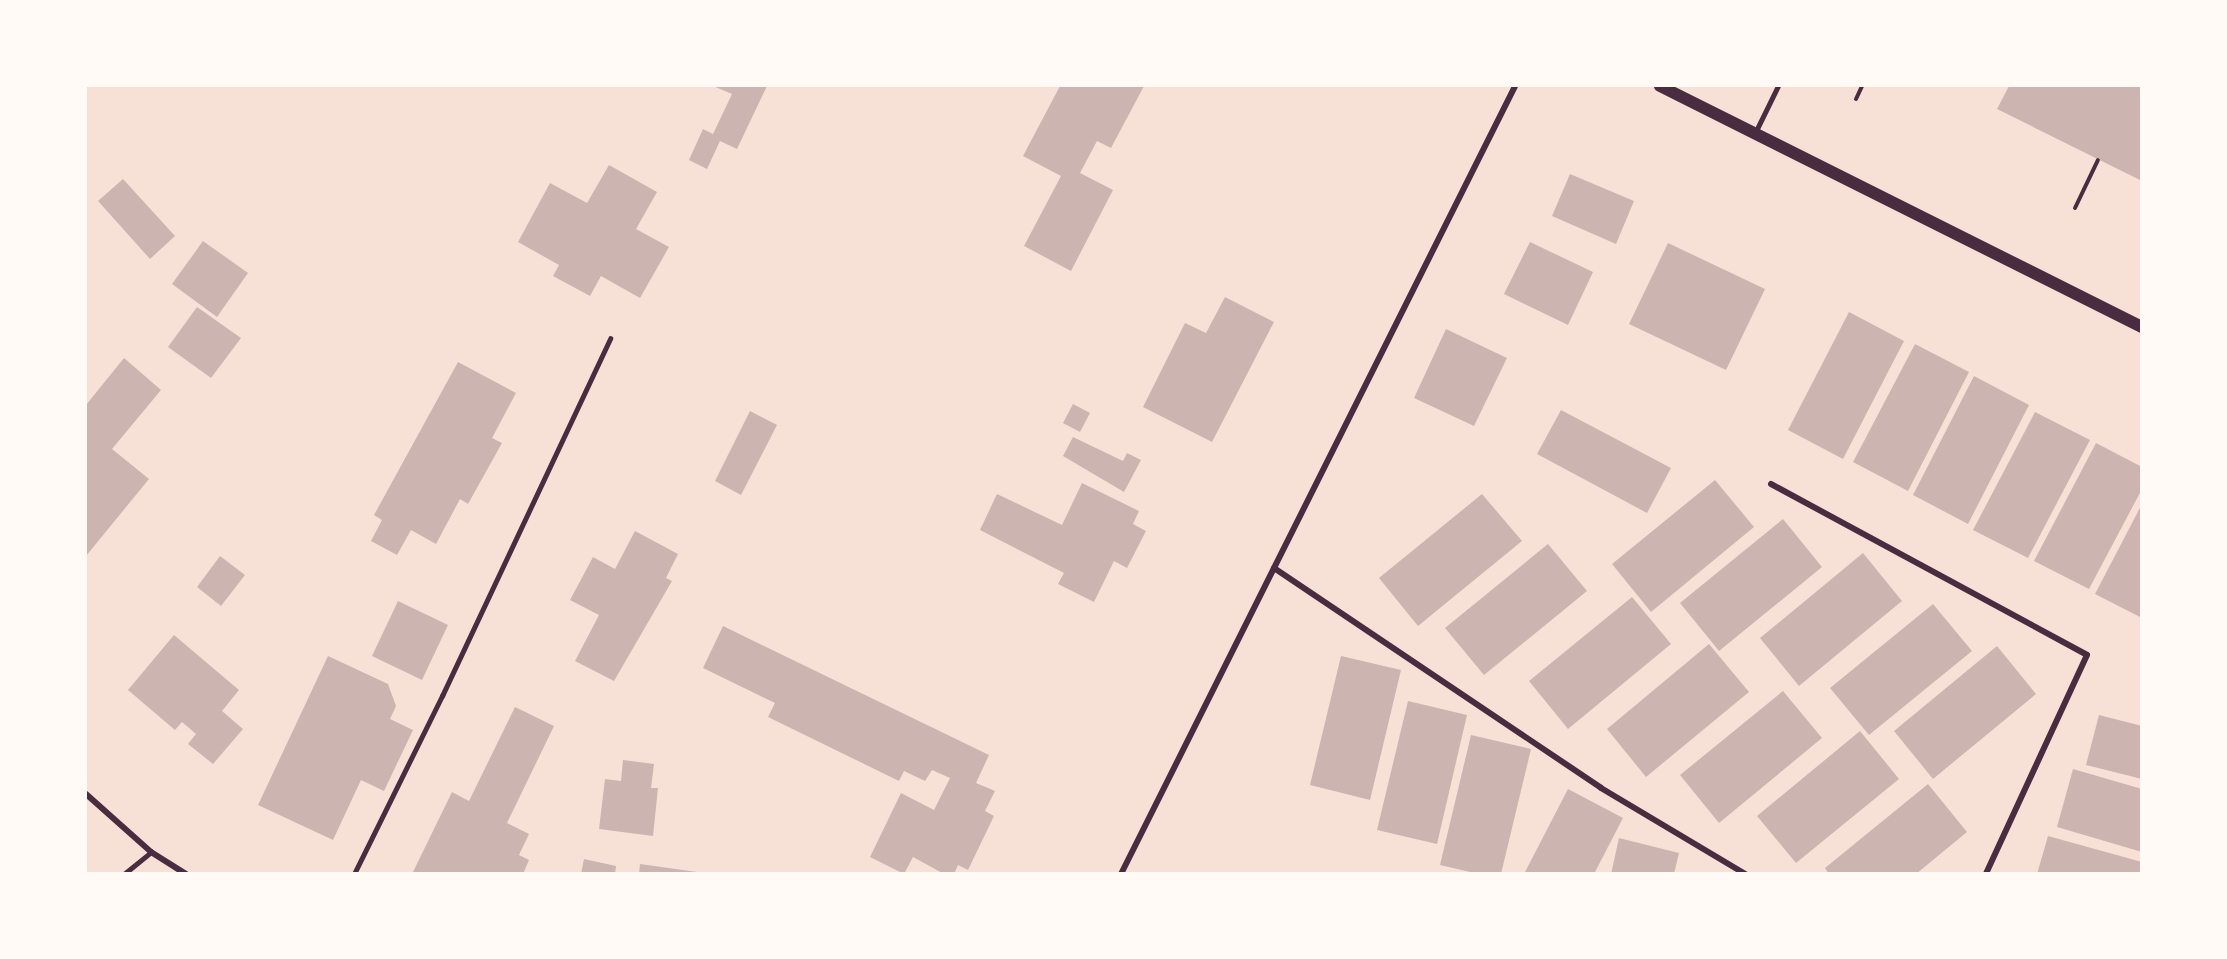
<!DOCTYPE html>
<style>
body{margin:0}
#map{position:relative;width:2227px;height:959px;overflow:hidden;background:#f7e1d7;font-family:Jost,sans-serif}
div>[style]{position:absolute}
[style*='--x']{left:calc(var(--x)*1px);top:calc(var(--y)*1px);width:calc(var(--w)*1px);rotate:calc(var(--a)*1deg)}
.building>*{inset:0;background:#ccb4b1}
.path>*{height:4px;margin:-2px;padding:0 2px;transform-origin:2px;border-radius:2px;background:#4a2c40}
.service>*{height:4.5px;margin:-2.25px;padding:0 2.25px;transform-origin:2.25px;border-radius:2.25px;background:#4a2c40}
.minor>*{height:6px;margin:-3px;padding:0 3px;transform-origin:3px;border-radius:3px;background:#4a2c40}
.secondary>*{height:12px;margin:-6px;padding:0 6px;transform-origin:6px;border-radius:6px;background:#4a2c40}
span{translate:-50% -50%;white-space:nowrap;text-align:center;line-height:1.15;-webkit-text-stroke:6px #fffaf5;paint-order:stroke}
.frame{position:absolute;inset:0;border:87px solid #fffaf5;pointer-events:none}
</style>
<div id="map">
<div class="building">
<i style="clip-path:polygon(713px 86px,767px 86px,737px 149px,720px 141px,707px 169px,689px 160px,703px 129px,713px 134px,732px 94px)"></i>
<i style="clip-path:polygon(1060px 86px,1144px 86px,1111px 148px,1097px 141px,1080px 173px,1113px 190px,1071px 271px,1024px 246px,1061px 176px,1023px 156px)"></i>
<i style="clip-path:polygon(2009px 86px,2142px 86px,2142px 181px,1997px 109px)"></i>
<i style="clip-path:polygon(609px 165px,657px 192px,636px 229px,669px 247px,640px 298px,601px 276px,590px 296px,553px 276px,559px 265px,518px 242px,550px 183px,587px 203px)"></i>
<i style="clip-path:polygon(1570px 174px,1634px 201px,1616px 244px,1552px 216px)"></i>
<i style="clip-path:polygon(123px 179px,175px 236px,150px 259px,98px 201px)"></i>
<i style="clip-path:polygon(203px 241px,248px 273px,217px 317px,172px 284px)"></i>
<i style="clip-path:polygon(1530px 242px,1593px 272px,1568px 325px,1504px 294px)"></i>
<i style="clip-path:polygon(1668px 243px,1765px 289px,1726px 370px,1629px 324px)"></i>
<i style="clip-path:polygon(1225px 297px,1274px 322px,1212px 442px,1143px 407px,1185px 323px,1206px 333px)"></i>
<i style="clip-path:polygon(197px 307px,241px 338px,211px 378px,168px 347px)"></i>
<i style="clip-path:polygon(1849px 312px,1904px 341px,1843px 459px,1788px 430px)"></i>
<i style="clip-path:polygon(1446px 329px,1507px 358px,1474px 426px,1414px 398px)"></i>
<i style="clip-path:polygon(1915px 344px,1969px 372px,1908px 491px,1853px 462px)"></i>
<i style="clip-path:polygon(124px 358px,161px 390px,112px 449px,149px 479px,86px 556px,86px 405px)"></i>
<i style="clip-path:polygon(458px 362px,516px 393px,492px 438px,502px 443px,468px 504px,460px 499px,436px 544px,411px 530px,397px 555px,371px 541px,382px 520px,374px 515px)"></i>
<i style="clip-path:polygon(1974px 376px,2029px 405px,1968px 524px,1913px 495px)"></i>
<i style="clip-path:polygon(1073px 404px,1090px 413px,1080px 432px,1063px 423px)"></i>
<i style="clip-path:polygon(1561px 410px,1671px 468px,1647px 513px,1537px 454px)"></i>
<i style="clip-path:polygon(750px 411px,777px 425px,741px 495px,715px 481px)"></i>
<i style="clip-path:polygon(2035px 412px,2090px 440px,2028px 558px,1973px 530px)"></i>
<i style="clip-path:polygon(1073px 437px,1123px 461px,1127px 453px,1141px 460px,1124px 492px,1063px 456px)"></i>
<i style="clip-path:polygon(2096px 443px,2142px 467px,2142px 489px,2089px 589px,2034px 561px)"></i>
<i style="clip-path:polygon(1715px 480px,1754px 527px,1651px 612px,1612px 564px)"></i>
<i style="clip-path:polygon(1082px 483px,1139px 511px,1133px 524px,1146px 531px,1127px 568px,1114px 561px,1094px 602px,1058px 584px,1064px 573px,980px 530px,997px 494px,1062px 525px)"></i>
<i style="clip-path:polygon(1482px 494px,1522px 541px,1418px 626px,1379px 578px)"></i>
<i style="clip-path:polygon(2142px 504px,2142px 618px,2095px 594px)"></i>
<i style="clip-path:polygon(1783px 519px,1822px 567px,1719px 651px,1680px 603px)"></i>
<i style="clip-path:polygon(635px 531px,678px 554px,666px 578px,672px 581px,614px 681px,575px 661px,599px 615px,570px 600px,593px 557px,615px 569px)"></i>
<i style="clip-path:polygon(1548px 544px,1587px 591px,1484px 675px,1445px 628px)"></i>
<i style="clip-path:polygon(1863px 553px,1902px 601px,1799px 686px,1760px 638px)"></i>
<i style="clip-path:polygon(220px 556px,245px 575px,221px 606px,197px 587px)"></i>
<i style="clip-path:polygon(1632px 597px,1671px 644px,1568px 729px,1529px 681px)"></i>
<i style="clip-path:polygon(398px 601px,448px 625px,422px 680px,372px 656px)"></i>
<i style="clip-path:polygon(1933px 604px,1972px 651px,1869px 735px,1830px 688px)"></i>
<i style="clip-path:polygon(723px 626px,989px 755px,976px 783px,995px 791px,985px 811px,994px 816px,968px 870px,958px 865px,954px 874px,944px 874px,913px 857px,904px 874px,870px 857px,901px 793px,934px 810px,950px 778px,932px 770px,925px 781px,904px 771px,899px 781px,768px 717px,775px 703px,703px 668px)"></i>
<i style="clip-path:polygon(174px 635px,239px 690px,222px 711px,243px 729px,213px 764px,188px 744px,196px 734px,182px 722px,175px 730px,128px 690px)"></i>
<i style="clip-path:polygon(1709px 644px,1749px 692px,1646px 777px,1607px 729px)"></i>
<i style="clip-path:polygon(1997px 646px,2036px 694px,1933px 779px,1894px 731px)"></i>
<i style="clip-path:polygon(328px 656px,388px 684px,396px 706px,390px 719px,413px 730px,384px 791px,361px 780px,333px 840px,258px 805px)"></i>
<i style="clip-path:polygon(1341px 656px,1401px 670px,1370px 800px,1310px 785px)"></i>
<i style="clip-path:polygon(1783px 691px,1822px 738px,1719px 823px,1680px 775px)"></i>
<i style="clip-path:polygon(1408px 701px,1467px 715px,1437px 844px,1377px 830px)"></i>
<i style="clip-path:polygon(515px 707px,554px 726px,507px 823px,529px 834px,519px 855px,529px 860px,523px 874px,412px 874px,452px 792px,469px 801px)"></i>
<i style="clip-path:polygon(2099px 715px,2142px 726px,2142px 779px,2086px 765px)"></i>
<i style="clip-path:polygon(1860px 731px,1899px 779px,1796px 863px,1757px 816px)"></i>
<i style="clip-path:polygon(1471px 735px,1531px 749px,1501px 874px,1479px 874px,1440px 865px)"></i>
<i style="clip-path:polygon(623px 760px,654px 764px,651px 788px,658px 788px,653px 836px,599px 829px,605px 779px,621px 781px)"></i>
<i style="clip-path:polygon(2073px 769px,2142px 789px,2142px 852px,2057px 827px)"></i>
<i style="clip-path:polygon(1928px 784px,1967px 832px,1916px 874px,1829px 874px,1825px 868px)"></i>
<i style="clip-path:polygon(1568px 789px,1623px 818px,1594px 874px,1524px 874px)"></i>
<i style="clip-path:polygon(2048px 836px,2142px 862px,2142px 874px,2037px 874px)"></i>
<i style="clip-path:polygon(1619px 838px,1679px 853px,1674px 874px,1611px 874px)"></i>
<i style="clip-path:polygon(584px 859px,616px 866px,615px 874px,581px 874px)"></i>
<i style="clip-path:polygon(640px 864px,697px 872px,696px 874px,639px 874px)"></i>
</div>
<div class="path">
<i style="--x:1856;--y:99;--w:14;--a:-65"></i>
<i style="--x:2075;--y:208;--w:53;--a:-64.4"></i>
</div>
<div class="service">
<i style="--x:1755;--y:133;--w:52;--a:-63.9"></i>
<i style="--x:124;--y:874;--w:35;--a:-39"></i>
<i style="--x:354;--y:874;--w:199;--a:-63.7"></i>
<i style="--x:442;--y:696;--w:395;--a:-64.8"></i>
</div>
<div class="minor">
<i style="--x:1771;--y:484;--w:359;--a:28.4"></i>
<i style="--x:2087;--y:655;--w:241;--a:114.8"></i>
<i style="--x:1274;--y:568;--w:394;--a:33.9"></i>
<i style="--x:1601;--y:788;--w:168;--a:30.8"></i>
<i style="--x:86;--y:794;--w:87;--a:41.7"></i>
<i style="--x:151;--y:852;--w:41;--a:32.2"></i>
<i style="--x:1121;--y:874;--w:881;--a:-63.43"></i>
</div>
<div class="secondary">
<i style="--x:1660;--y:86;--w:539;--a:26.57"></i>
</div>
<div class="frame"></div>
</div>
